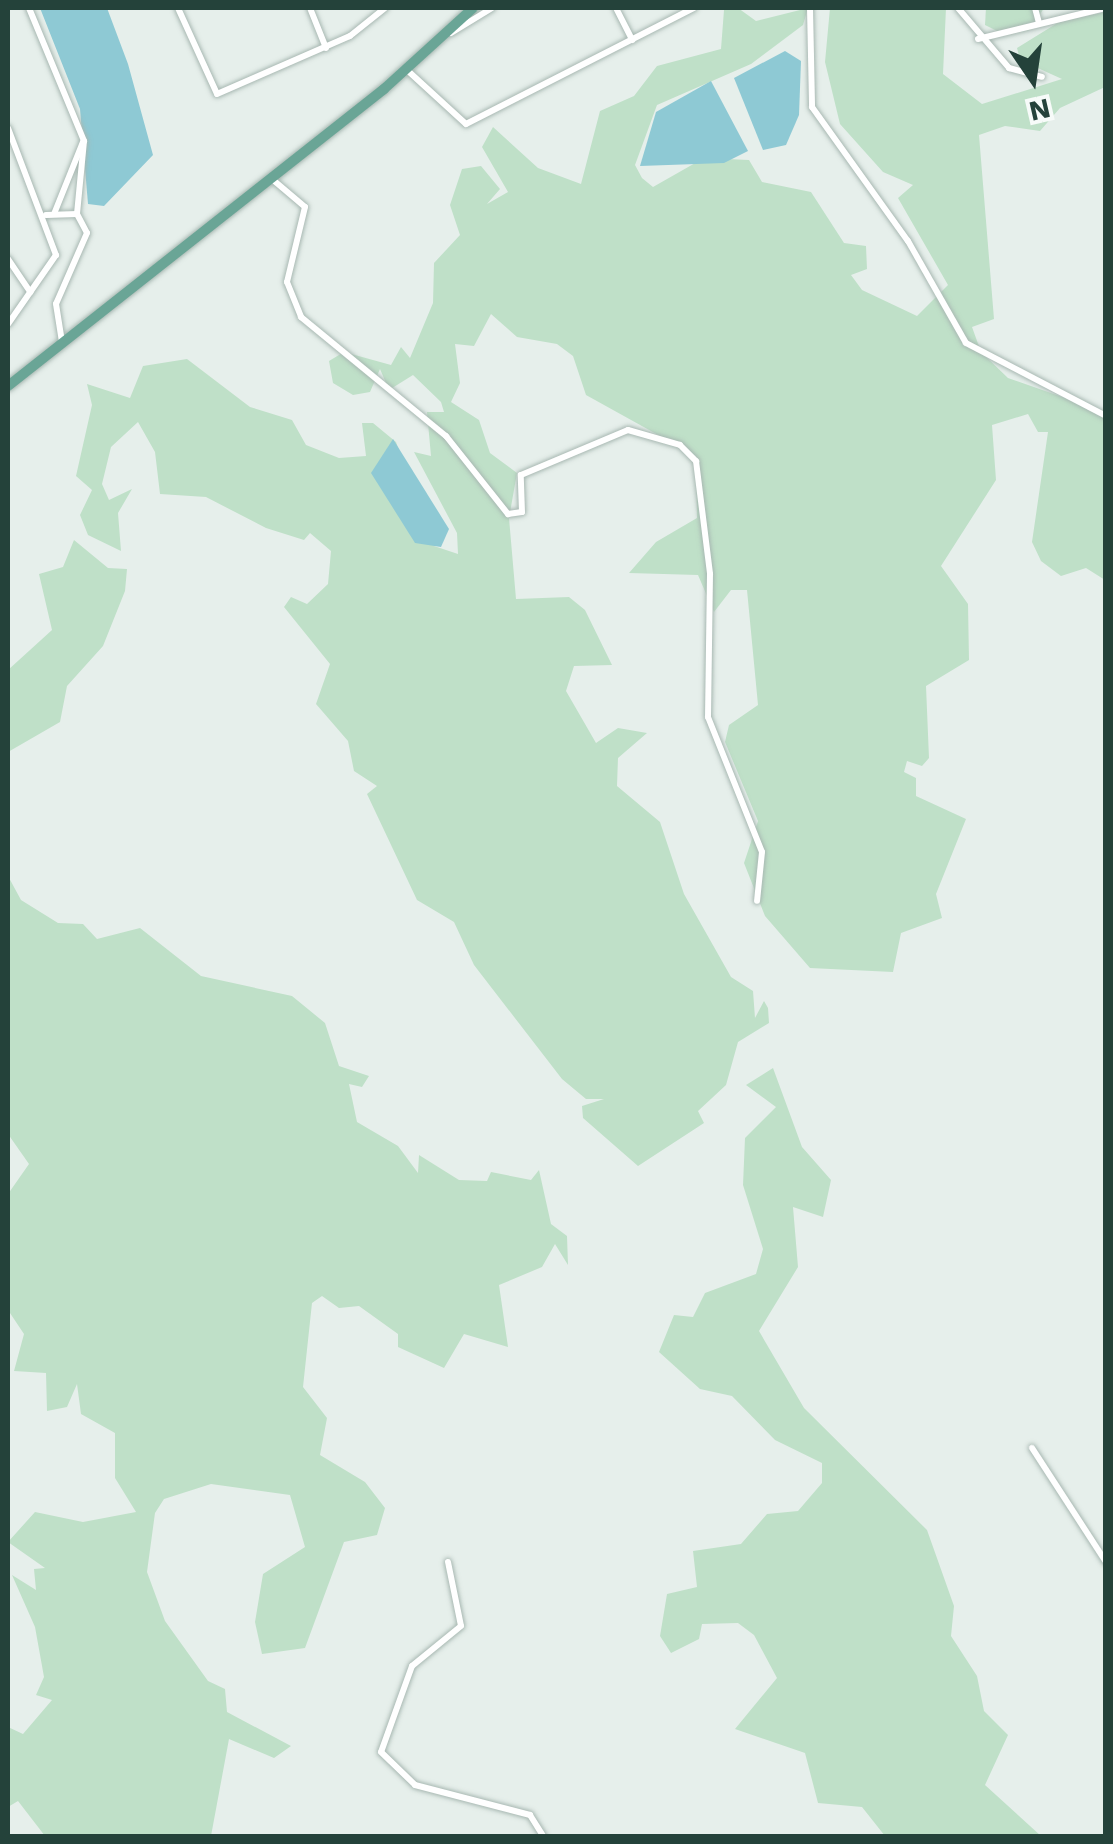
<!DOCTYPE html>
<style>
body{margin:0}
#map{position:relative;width:1113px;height:1844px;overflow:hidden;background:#e6efeb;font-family:"Work Sans",sans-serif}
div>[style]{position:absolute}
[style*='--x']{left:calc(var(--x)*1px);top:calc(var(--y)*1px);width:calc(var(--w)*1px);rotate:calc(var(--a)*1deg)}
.green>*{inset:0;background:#bfe0c8}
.water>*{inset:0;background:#8ec9d4}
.roads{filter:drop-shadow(0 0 2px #a8b8b2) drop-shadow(0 0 2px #a8b8b2)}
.street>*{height:6px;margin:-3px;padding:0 3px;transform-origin:3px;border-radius:3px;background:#fff}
.primary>*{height:10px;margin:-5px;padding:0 5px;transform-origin:5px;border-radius:5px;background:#6aa596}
span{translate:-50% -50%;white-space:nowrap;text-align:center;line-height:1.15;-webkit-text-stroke:8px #f7fbf9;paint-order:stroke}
.frame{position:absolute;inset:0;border:10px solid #24423a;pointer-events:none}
.north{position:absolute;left:983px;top:30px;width:100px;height:100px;-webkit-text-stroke:8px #f7fbf9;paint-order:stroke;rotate:167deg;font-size:28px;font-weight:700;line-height:40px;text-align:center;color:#24423a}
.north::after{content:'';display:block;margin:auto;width:35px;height:45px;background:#24423a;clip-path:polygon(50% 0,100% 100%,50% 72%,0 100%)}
</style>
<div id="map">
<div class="green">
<i style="clip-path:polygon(738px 8px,756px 21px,808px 8px,803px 25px,751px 64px,657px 105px,635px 165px,642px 178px,653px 187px,704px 158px,749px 160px,762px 182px,811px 192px,844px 243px,866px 246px,867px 269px,851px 275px,862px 290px,917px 316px,948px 285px,898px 198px,913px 185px,883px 172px,840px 124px,825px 62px,830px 8px,946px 8px,943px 74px,982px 104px,1062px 79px,1020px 60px,1017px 48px,1059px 22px,1105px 12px,1105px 87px,1060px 108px,1040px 131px,1005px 126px,979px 135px,994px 319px,972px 327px,981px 352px,1008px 378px,1105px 412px,1105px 580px,1086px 568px,1061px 576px,1041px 561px,1032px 542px,1048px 432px,1038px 432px,1028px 414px,992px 425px,996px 480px,941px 566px,968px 604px,969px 660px,926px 686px,929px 758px,922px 766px,907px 761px,904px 772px,916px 778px,916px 796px,966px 819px,936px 894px,942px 918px,901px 933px,893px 972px,810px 968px,765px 916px,744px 863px,758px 821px,725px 742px,729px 725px,758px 705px,747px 590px,731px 590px,714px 612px,698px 575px,629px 573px,656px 542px,697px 518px,696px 456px,586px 395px,573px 356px,557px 344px,517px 337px,491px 314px,474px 346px,455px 344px,460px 383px,451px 402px,479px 420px,490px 453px,517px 473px,509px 518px,516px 599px,569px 597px,585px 610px,612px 665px,574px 666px,566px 691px,596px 743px,618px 728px,647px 733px,618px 758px,617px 786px,660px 822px,684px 894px,731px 977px,753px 991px,755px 1018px,764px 1001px,768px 1008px,769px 1023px,738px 1042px,726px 1085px,698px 1111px,704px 1123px,638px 1166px,583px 1118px,582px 1106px,604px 1099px,586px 1099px,562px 1079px,474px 965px,454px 922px,417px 900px,367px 794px,377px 786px,354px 771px,348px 741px,316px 704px,330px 664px,284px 607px,291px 597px,307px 604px,328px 584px,331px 551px,310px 533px,304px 540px,266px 528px,206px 497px,160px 494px,155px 452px,138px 422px,111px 447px,102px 484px,109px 500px,132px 489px,118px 513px,121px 551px,88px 535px,80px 515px,92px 490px,76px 476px,92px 405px,87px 384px,130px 398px,143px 366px,187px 359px,250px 407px,292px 420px,306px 445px,339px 458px,366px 456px,362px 423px,373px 423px,396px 442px,434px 546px,458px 554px,457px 533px,414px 452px,431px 456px,427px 412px,444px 412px,441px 402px,413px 375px,389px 390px,380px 369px,370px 392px,353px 395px,333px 383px,329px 361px,344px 352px,391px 365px,401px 347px,410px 358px,433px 303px,434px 263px,460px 235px,450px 205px,462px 169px,481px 166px,500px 189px,487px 204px,508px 192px,482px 147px,493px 127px,538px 168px,581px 184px,600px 111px,634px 96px,657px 66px,721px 49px,724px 10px)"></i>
<i style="clip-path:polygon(986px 8px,1044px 8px,1030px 30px,1005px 35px,985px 25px)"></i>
<i style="clip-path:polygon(74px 540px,108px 568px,127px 569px,125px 591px,103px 646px,67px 686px,60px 722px,8px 752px,8px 670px,52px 630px,39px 574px,63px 567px)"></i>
<i style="clip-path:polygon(8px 876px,21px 900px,58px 923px,83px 924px,97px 939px,140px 928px,201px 976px,292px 996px,325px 1023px,339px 1066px,369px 1076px,362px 1087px,349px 1084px,357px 1122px,398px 1146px,418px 1173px,419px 1155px,459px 1180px,487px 1181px,491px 1172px,531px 1180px,539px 1170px,551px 1224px,567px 1236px,568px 1265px,555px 1244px,542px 1267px,499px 1285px,508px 1347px,464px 1334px,444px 1368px,398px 1347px,398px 1334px,359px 1306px,339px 1308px,322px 1296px,312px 1303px,303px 1387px,327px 1418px,320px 1455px,365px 1482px,385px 1508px,377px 1535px,344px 1542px,305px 1648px,262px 1654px,255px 1622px,263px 1574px,305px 1547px,290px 1495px,211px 1484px,164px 1499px,155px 1513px,147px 1572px,165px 1621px,208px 1681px,225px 1689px,227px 1712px,291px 1746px,274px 1758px,229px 1739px,211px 1836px,45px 1836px,18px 1801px,8px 1807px,8px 1727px,23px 1734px,52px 1700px,36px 1695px,44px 1677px,35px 1627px,12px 1575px,36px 1590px,34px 1569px,45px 1568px,8px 1542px,35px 1512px,83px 1522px,136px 1512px,115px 1478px,115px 1433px,81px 1414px,77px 1384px,67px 1407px,47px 1411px,46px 1373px,14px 1371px,24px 1334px,8px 1310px,8px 1194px,29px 1164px,8px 1134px)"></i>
<i style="clip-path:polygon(773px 1068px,802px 1147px,831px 1180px,823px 1217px,793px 1207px,798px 1267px,759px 1331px,804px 1408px,927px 1530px,954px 1606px,951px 1636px,977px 1676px,984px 1711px,1008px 1735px,985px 1785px,1041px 1836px,885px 1836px,862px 1807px,818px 1803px,805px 1753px,735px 1729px,777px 1678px,754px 1635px,738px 1623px,702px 1624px,699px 1639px,671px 1653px,660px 1636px,667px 1594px,697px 1587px,693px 1551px,741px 1544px,767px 1514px,798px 1511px,822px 1483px,822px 1463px,775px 1440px,732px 1396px,700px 1389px,659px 1352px,674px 1315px,693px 1317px,705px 1293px,756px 1274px,763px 1249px,743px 1185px,745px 1138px,776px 1107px,746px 1085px)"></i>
</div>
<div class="water">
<i style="clip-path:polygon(40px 8px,107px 8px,128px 64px,153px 155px,104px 206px,88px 204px,80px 109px)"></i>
<i style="clip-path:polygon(785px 51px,801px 61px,799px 115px,786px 145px,763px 150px,734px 78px)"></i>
<i style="clip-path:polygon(711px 81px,748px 151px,724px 163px,640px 166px,656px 112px)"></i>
<i style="clip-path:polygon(393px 439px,449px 529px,441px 547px,415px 543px,371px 473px)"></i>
</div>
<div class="roads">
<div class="street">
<i style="--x:29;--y:8;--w:144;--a:67.5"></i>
<i style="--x:84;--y:141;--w:73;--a:95.5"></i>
<i style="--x:178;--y:8;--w:94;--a:65.6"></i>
<i style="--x:217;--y:94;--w:145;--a:-23.6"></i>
<i style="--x:350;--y:36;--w:45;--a:-38.7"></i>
<i style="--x:310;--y:8;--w:43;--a:68.2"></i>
<i style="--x:616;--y:8;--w:36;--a:63"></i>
<i style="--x:810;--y:8;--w:99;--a:88.8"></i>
<i style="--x:812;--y:107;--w:165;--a:54.4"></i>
<i style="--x:908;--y:241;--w:117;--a:60.4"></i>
<i style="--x:966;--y:343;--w:158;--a:27.5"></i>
<i style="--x:958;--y:8;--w:79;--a:49.6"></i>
<i style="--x:1009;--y:68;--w:34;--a:15"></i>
<i style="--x:1035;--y:8;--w:16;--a:75"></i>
<i style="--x:451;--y:33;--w:48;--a:-31.4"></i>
<i style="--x:978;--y:39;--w:131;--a:-13.7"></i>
<i style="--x:407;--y:70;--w:80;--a:42.5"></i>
<i style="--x:466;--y:124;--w:256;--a:-27"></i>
<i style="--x:8;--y:128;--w:136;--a:69.3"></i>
<i style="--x:56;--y:255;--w:84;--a:124.8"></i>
<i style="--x:272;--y:179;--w:43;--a:40.3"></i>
<i style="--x:305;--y:207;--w:77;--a:103.5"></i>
<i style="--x:287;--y:282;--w:38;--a:68"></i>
<i style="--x:301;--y:317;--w:188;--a:39.4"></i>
<i style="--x:446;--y:436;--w:100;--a:51.5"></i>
<i style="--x:508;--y:514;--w:14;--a:-8"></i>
<i style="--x:522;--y:512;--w:37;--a:-92"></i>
<i style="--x:521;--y:475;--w:116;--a:-22.8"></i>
<i style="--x:628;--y:430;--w:54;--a:16.1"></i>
<i style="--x:680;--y:445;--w:23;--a:45"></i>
<i style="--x:696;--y:461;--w:114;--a:82.9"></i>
<i style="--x:710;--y:574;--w:143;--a:90.8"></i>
<i style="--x:708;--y:717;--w:145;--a:68.2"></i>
<i style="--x:762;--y:852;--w:49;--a:95.8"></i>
<i style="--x:54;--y:214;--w:78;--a:-68.1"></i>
<i style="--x:46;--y:215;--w:31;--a:-2"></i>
<i style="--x:77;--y:214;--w:21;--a:62"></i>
<i style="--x:87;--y:233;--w:77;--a:113.6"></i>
<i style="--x:56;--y:304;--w:39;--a:81"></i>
<i style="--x:8;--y:259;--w:40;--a:56"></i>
<i style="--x:1032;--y:1448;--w:136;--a:57"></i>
<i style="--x:448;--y:1562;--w:65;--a:78.5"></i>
<i style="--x:461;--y:1626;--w:63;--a:140.8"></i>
<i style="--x:412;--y:1666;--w:91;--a:109.8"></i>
<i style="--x:381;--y:1752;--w:47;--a:44.1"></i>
<i style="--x:415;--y:1785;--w:119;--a:14.6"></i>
<i style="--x:530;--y:1815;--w:25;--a:58"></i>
</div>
<div class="primary">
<i style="--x:8;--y:386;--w:479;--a:-38.3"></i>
<i style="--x:384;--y:89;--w:120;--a:-42.3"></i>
</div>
</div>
<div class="frame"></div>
<div class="north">N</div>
</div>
